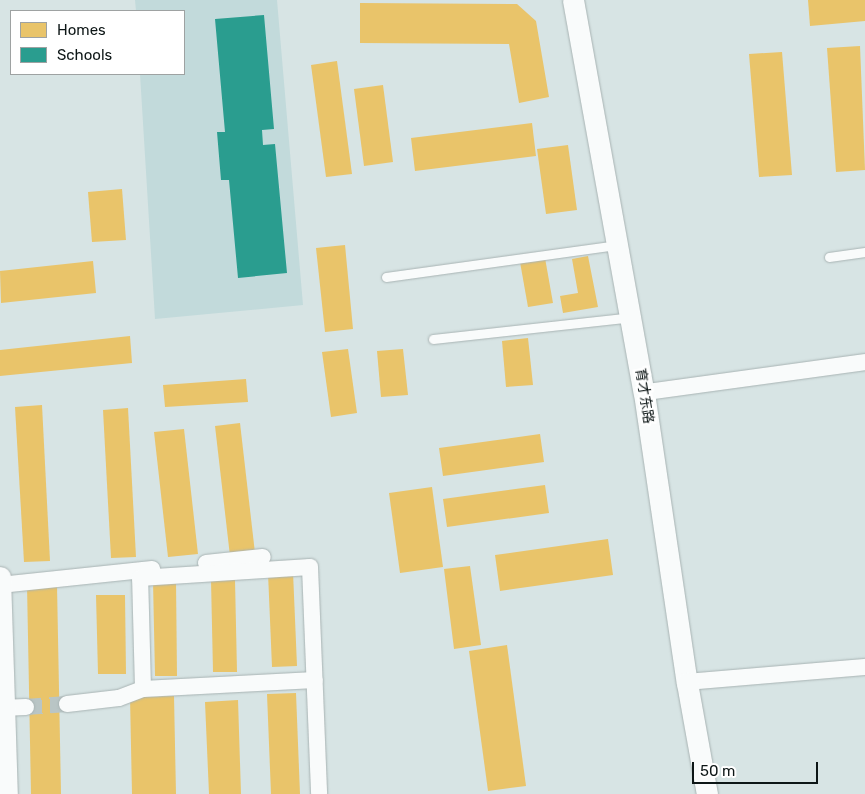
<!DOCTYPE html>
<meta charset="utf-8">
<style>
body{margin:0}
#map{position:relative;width:865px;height:794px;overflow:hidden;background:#d7e4e4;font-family:Rubik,"Noto Sans SC",sans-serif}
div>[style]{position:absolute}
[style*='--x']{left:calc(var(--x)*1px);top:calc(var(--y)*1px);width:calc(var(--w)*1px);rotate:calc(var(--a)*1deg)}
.built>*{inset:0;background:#c2dadb}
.homes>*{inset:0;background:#e9c46a}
.schools>*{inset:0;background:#2a9d8f}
.minor-tunnel>*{height:16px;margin-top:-8px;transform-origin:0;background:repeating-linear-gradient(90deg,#b9c5c5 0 16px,transparent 0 24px)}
.roads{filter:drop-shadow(0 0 1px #a8b3b3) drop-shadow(0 0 1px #a8b3b3)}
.service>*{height:9px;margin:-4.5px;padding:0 4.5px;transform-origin:4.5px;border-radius:4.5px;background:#f9fbfb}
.minor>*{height:16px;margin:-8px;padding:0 8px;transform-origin:8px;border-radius:8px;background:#f9fbfb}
.tertiary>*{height:21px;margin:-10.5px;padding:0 10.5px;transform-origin:10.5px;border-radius:10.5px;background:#f9fbfb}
span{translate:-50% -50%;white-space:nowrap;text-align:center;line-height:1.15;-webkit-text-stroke:5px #fff;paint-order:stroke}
.street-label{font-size:14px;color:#0d1616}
.legend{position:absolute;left:10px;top:10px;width:175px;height:65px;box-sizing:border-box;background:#fff;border:1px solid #9ea2a2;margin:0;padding:6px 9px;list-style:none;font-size:15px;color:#0d1616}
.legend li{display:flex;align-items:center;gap:10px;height:25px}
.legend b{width:25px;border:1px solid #9ea2a2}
.scale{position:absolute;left:692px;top:762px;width:126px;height:22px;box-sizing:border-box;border:2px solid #0d1616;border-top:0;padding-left:6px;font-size:15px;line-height:18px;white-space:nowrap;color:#0d1616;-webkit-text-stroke:4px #fff;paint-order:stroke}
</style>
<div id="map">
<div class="built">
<i style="clip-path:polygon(135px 0,277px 0,303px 305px,155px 319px,140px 74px,184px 74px,184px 11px,136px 11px)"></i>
</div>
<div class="homes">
<i style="clip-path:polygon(808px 0,865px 0,865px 21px,810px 26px)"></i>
<i style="clip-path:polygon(360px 3px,517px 4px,536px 21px,549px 97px,519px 103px,509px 44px,360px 43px)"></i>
<i style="clip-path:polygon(860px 46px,865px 170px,836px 172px,827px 48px)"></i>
<i style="clip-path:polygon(782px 52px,792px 175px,759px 177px,749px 54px)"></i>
<i style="clip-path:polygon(337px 61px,352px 174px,326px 177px,311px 65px)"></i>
<i style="clip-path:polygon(383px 85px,393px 162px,364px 166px,354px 89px)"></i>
<i style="clip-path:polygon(532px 123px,536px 156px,415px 171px,411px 138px)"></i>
<i style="clip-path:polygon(568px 145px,577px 210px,546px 214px,537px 149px)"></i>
<i style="clip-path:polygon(122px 189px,126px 240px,92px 242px,88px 192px)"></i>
<i style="clip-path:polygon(345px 245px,353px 329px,325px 332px,316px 248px)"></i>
<i style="clip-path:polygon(588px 256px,598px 307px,563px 313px,560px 296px,578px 293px,572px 259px)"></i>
<i style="clip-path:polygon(545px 258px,553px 303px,528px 307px,520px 262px)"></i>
<i style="clip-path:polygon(93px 261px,96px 293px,1px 303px,0 271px)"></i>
<i style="clip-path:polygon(130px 336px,132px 363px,0 376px,0 350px)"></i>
<i style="clip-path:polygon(528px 338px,533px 385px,506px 387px,502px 341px)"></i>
<i style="clip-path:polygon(348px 349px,357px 413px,331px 417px,322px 352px)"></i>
<i style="clip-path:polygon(403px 349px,408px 395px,381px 397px,377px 351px)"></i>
<i style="clip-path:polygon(246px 379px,248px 402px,165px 407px,163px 385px)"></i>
<i style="clip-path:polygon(42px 405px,50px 561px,24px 562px,15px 407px)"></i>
<i style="clip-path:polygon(128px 408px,136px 557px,111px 558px,103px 410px)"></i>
<i style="clip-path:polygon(240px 423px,255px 553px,230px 556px,215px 426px)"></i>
<i style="clip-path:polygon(184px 429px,198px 554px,168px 557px,154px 432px)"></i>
<i style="clip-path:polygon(540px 434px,544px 462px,443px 476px,439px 448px)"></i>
<i style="clip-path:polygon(545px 485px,549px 513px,447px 527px,443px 499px)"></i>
<i style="clip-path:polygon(432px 487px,443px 567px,400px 573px,389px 493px)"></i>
<i style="clip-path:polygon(608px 539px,613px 575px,500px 591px,495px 555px)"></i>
<i style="clip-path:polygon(470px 566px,481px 645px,454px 649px,444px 569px)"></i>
<i style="clip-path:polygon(293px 572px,297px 666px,272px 667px,268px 573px)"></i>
<i style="clip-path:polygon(211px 580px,235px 580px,237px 672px,213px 672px)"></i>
<i style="clip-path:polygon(153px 581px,176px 581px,177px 676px,155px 676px)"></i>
<i style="clip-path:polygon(27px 585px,57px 585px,61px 794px,31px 794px)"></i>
<i style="clip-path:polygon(96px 595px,125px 595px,126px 674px,98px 674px)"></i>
<i style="clip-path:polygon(507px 645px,526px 786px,488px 791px,469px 651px)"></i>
<i style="clip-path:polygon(296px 693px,300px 794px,271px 794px,267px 694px)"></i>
<i style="clip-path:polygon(174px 696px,176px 794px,132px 794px,130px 697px)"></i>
<i style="clip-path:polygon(238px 700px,241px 794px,209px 794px,205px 702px)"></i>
</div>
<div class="schools">
<i style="clip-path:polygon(264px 15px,274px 129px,262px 130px,263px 145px,275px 144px,287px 273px,238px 278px,229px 180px,221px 180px,217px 132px,225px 132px,215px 19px)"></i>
</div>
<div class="minor-tunnel">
<i style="--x:26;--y:707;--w:41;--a:-4.2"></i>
</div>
<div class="roads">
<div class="service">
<i style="--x:829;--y:257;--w:36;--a:-8"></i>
<i style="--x:386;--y:277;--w:234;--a:-7.9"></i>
<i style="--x:433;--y:339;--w:199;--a:-6.3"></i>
</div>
<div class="minor">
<i style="--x:654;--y:391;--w:213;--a:-7.8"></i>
<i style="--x:206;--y:563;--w:57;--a:-6"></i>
<i style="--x:0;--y:585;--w:153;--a:-6"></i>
<i style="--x:697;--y:681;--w:169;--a:-4.8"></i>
<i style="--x:143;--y:689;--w:111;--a:-91.5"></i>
<i style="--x:140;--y:578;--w:170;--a:-3.7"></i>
<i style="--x:310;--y:567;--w:227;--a:87.7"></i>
<i style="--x:67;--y:704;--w:52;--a:-6.6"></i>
<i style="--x:119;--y:698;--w:26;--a:-21"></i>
<i style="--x:143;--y:689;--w:172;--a:-3"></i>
<i style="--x:0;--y:708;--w:26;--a:-2"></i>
</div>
<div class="tertiary">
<i style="--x:573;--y:0;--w:399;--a:79.8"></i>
<i style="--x:644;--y:393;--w:293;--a:81.6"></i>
<i style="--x:687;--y:683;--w:113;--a:79.8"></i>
<i style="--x:0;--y:577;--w:217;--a:88.2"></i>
</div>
</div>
<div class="street-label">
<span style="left:644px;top:396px;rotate:81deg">育才东路</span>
</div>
<ul class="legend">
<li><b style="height:14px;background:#e9c46a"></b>Homes</li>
<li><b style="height:14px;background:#2a9d8f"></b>Schools</li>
</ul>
<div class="scale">50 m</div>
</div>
